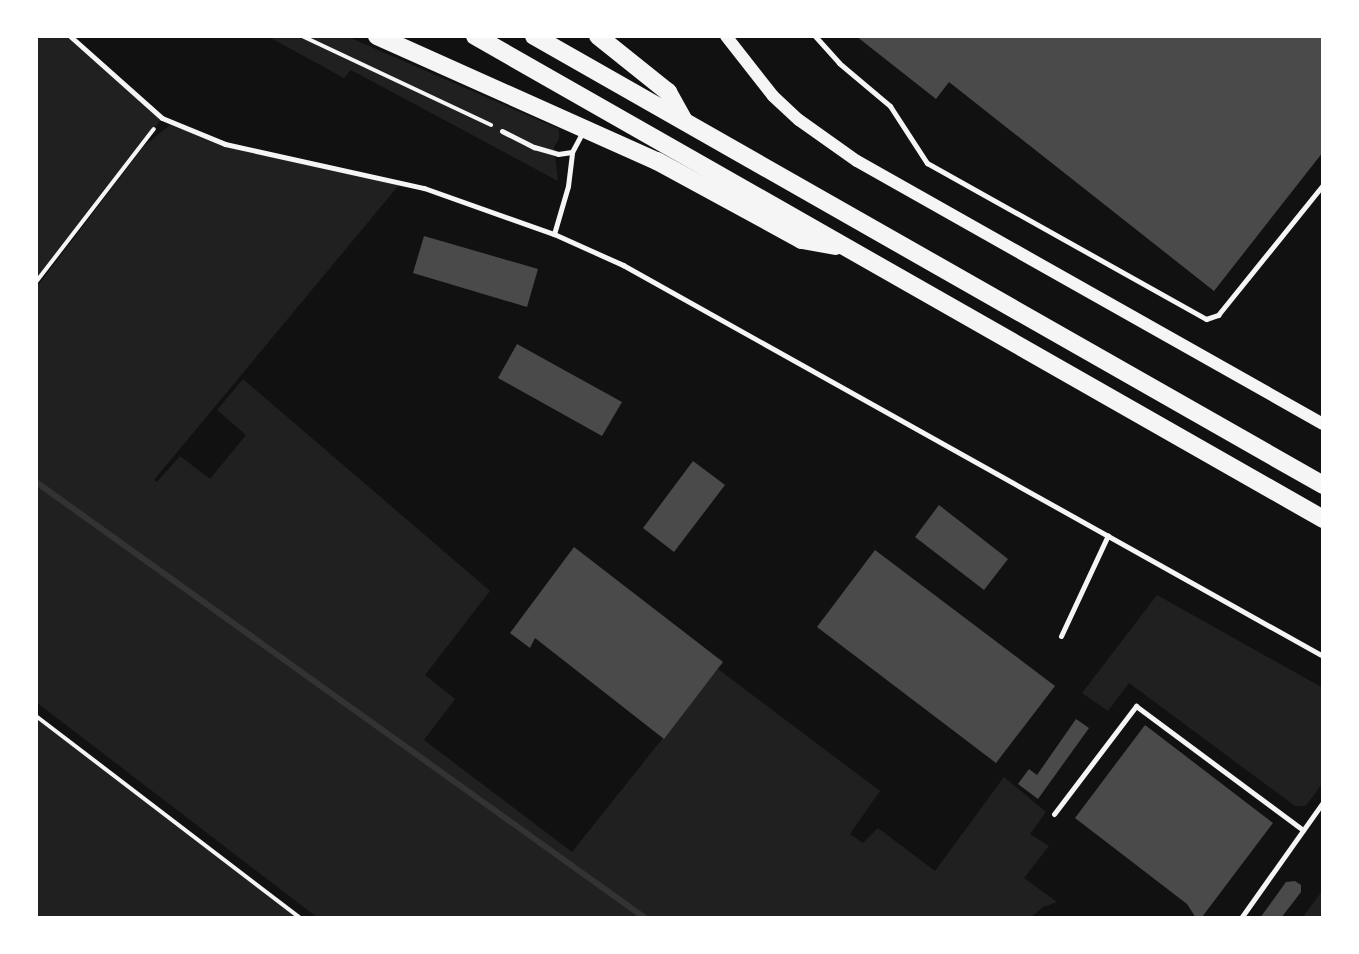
<!DOCTYPE html>
<style>
body{margin:0}
#map{position:relative;width:1359px;height:954px;overflow:hidden;background:#111;font-family:Roboto,sans-serif}
div>[style]{position:absolute}
[style*='--x']{left:calc(var(--x)*1px);top:calc(var(--y)*1px);width:calc(var(--w)*1px);rotate:calc(var(--a)*1deg)}
.green>*{inset:0;background:#202020}
.stream>*{height:6px;margin:-3px;padding:0 3px;transform-origin:3px;border-radius:3px;background:#333}
.building>*{inset:0;background:#4a4a4a}
.path>*{height:4px;margin:-2px;padding:0 2px;transform-origin:2px;border-radius:2px;background:#f5f5f5}
.service>*{height:5px;margin:-2.5px;padding:0 2.5px;transform-origin:2.5px;border-radius:2.5px;background:#f5f5f5}
.tertiary>*{height:12px;margin:-6px;padding:0 6px;transform-origin:6px;border-radius:6px;background:#f5f5f5}
.motorway>*{height:18px;margin:-9px;padding:0 9px;transform-origin:9px;border-radius:9px;background:#f5f5f5}
span{translate:-50% -50%;white-space:nowrap;text-align:center;line-height:1.15;-webkit-text-stroke:8px #fff;paint-order:stroke}
.frame{position:absolute;inset:0;border:38px solid #fff;pointer-events:none}
</style>
<div id="map">
<div class="green">
<i style="clip-path:polygon(36px 36px,70px 36px,162px 118px,36px 282px)"></i>
<i style="clip-path:polygon(267px 36px,346px 36px,559px 129px,559px 139px,554px 147px,558px 181px,351px 70px,344px 78px)"></i>
<i style="clip-path:polygon(170px 125px,224px 142px,399px 185px,154px 480px,157px 482px,180px 456px,210px 479px,246px 435px,217px 410px,243px 379px,490px 591px,425px 675px,455px 699px,424px 740px,572px 852px,718px 669px,880px 791px,850px 834px,863px 843px,878px 828px,935px 871px,1004px 777px,1046px 812px,1030px 834px,1049px 846px,1024px 878px,1057px 902px,1043px 907px,1030px 918px,318px 918px,36px 702px,36px 288px,144px 146px)"></i>
<i style="clip-path:polygon(1157px 595px,1323px 688px,1323px 782px,1306px 806px,1295px 806px,1129px 683px,1108px 711px,1082px 693px)"></i>
<i style="clip-path:polygon(36px 716px,300px 918px,36px 918px)"></i>
<i style="clip-path:polygon(1323px 890px,1323px 918px,1302px 918px)"></i>
</div>
<div class="stream">
<i style="--x:36;--y:482;--w:749;--a:35.6"></i>
</div>
<div class="building">
<i style="clip-path:polygon(856px 36px,1323px 36px,1323px 152px,1214px 291px,949px 82px,936px 99px)"></i>
<i style="clip-path:polygon(424px 236px,538px 269px,527px 307px,413px 273px)"></i>
<i style="clip-path:polygon(517px 344px,622px 402px,602px 436px,498px 378px)"></i>
<i style="clip-path:polygon(693px 461px,725px 485px,674px 552px,643px 528px)"></i>
<i style="clip-path:polygon(939px 505px,1008px 559px,984px 590px,915px 537px)"></i>
<i style="clip-path:polygon(574px 547px,723px 662px,664px 739px,535px 638px,530px 648px,510px 633px)"></i>
<i style="clip-path:polygon(875px 550px,1055px 686px,996px 763px,817px 627px)"></i>
<i style="clip-path:polygon(1076px 719px,1089px 728px,1038px 799px,1018px 784px,1029px 769px,1037px 775px)"></i>
<i style="clip-path:polygon(1145px 725px,1273px 823px,1202px 917px,1196px 918px,1187px 904px,1075px 818px)"></i>
<i style="clip-path:polygon(1295px 881px,1301px 885px,1301px 892px,1281px 918px,1260px 918px,1286px 882px)"></i>
</div>
<div class="path">
<i style="--x:302;--y:36;--w:209;--a:25.2"></i>
<i style="--x:36;--y:282;--w:193;--a:-52.4"></i>
<i style="--x:36;--y:716;--w:332;--a:37.4"></i>
</div>
<div class="service">
<i style="--x:70;--y:36;--w:123;--a:41.7"></i>
<i style="--x:162;--y:118;--w:68;--a:22.4"></i>
<i style="--x:225;--y:144;--w:204;--a:12.5"></i>
<i style="--x:424;--y:188;--w:138;--a:19.5"></i>
<i style="--x:554;--y:234;--w:76;--a:24.2"></i>
<i style="--x:623;--y:265;--w:802;--a:29.19"></i>
<i style="--x:815;--y:36;--w:36;--a:48"></i>
<i style="--x:839;--y:63;--w:67;--a:40.1"></i>
<i style="--x:890;--y:106;--w:68;--a:57"></i>
<i style="--x:927;--y:163;--w:320;--a:29.2"></i>
<i style="--x:1206;--y:319;--w:13;--a:-18"></i>
<i style="--x:1218;--y:315;--w:167;--a:-51.1"></i>
<i style="--x:502;--y:131;--w:36;--a:27"></i>
<i style="--x:534;--y:147;--w:25;--a:16"></i>
<i style="--x:558;--y:154;--w:14;--a:-8"></i>
<i style="--x:572;--y:152;--w:21;--a:-62"></i>
<i style="--x:554;--y:234;--w:50;--a:-73.7"></i>
<i style="--x:568;--y:186;--w:34;--a:-83"></i>
<i style="--x:1061;--y:636;--w:111;--a:-65"></i>
<i style="--x:1054;--y:814;--w:136;--a:-52.8"></i>
<i style="--x:1136;--y:706;--w:208;--a:36.6"></i>
<i style="--x:1241;--y:918;--w:142;--a:-54.7"></i>
</div>
<div class="tertiary">
<i style="--x:726;--y:36;--w:76;--a:51.9"></i>
<i style="--x:773;--y:96;--w:35;--a:43"></i>
<i style="--x:799;--y:120;--w:71;--a:35.3"></i>
<i style="--x:857;--y:161;--w:535;--a:29.44"></i>
</div>
<div class="motorway">
<i style="--x:377;--y:36;--w:307;--a:24.1"></i>
<i style="--x:657;--y:161;--w:165;--a:28.6"></i>
<i style="--x:802;--y:240;--w:34;--a:10"></i>
<i style="--x:475;--y:36;--w:976;--a:29.66"></i>
<i style="--x:534;--y:36;--w:908;--a:29.64"></i>
<i style="--x:598;--y:36;--w:90;--a:38.7"></i>
<i style="--x:668;--y:92;--w:31;--a:61"></i>
</div>
<div class="frame"></div>
</div>
